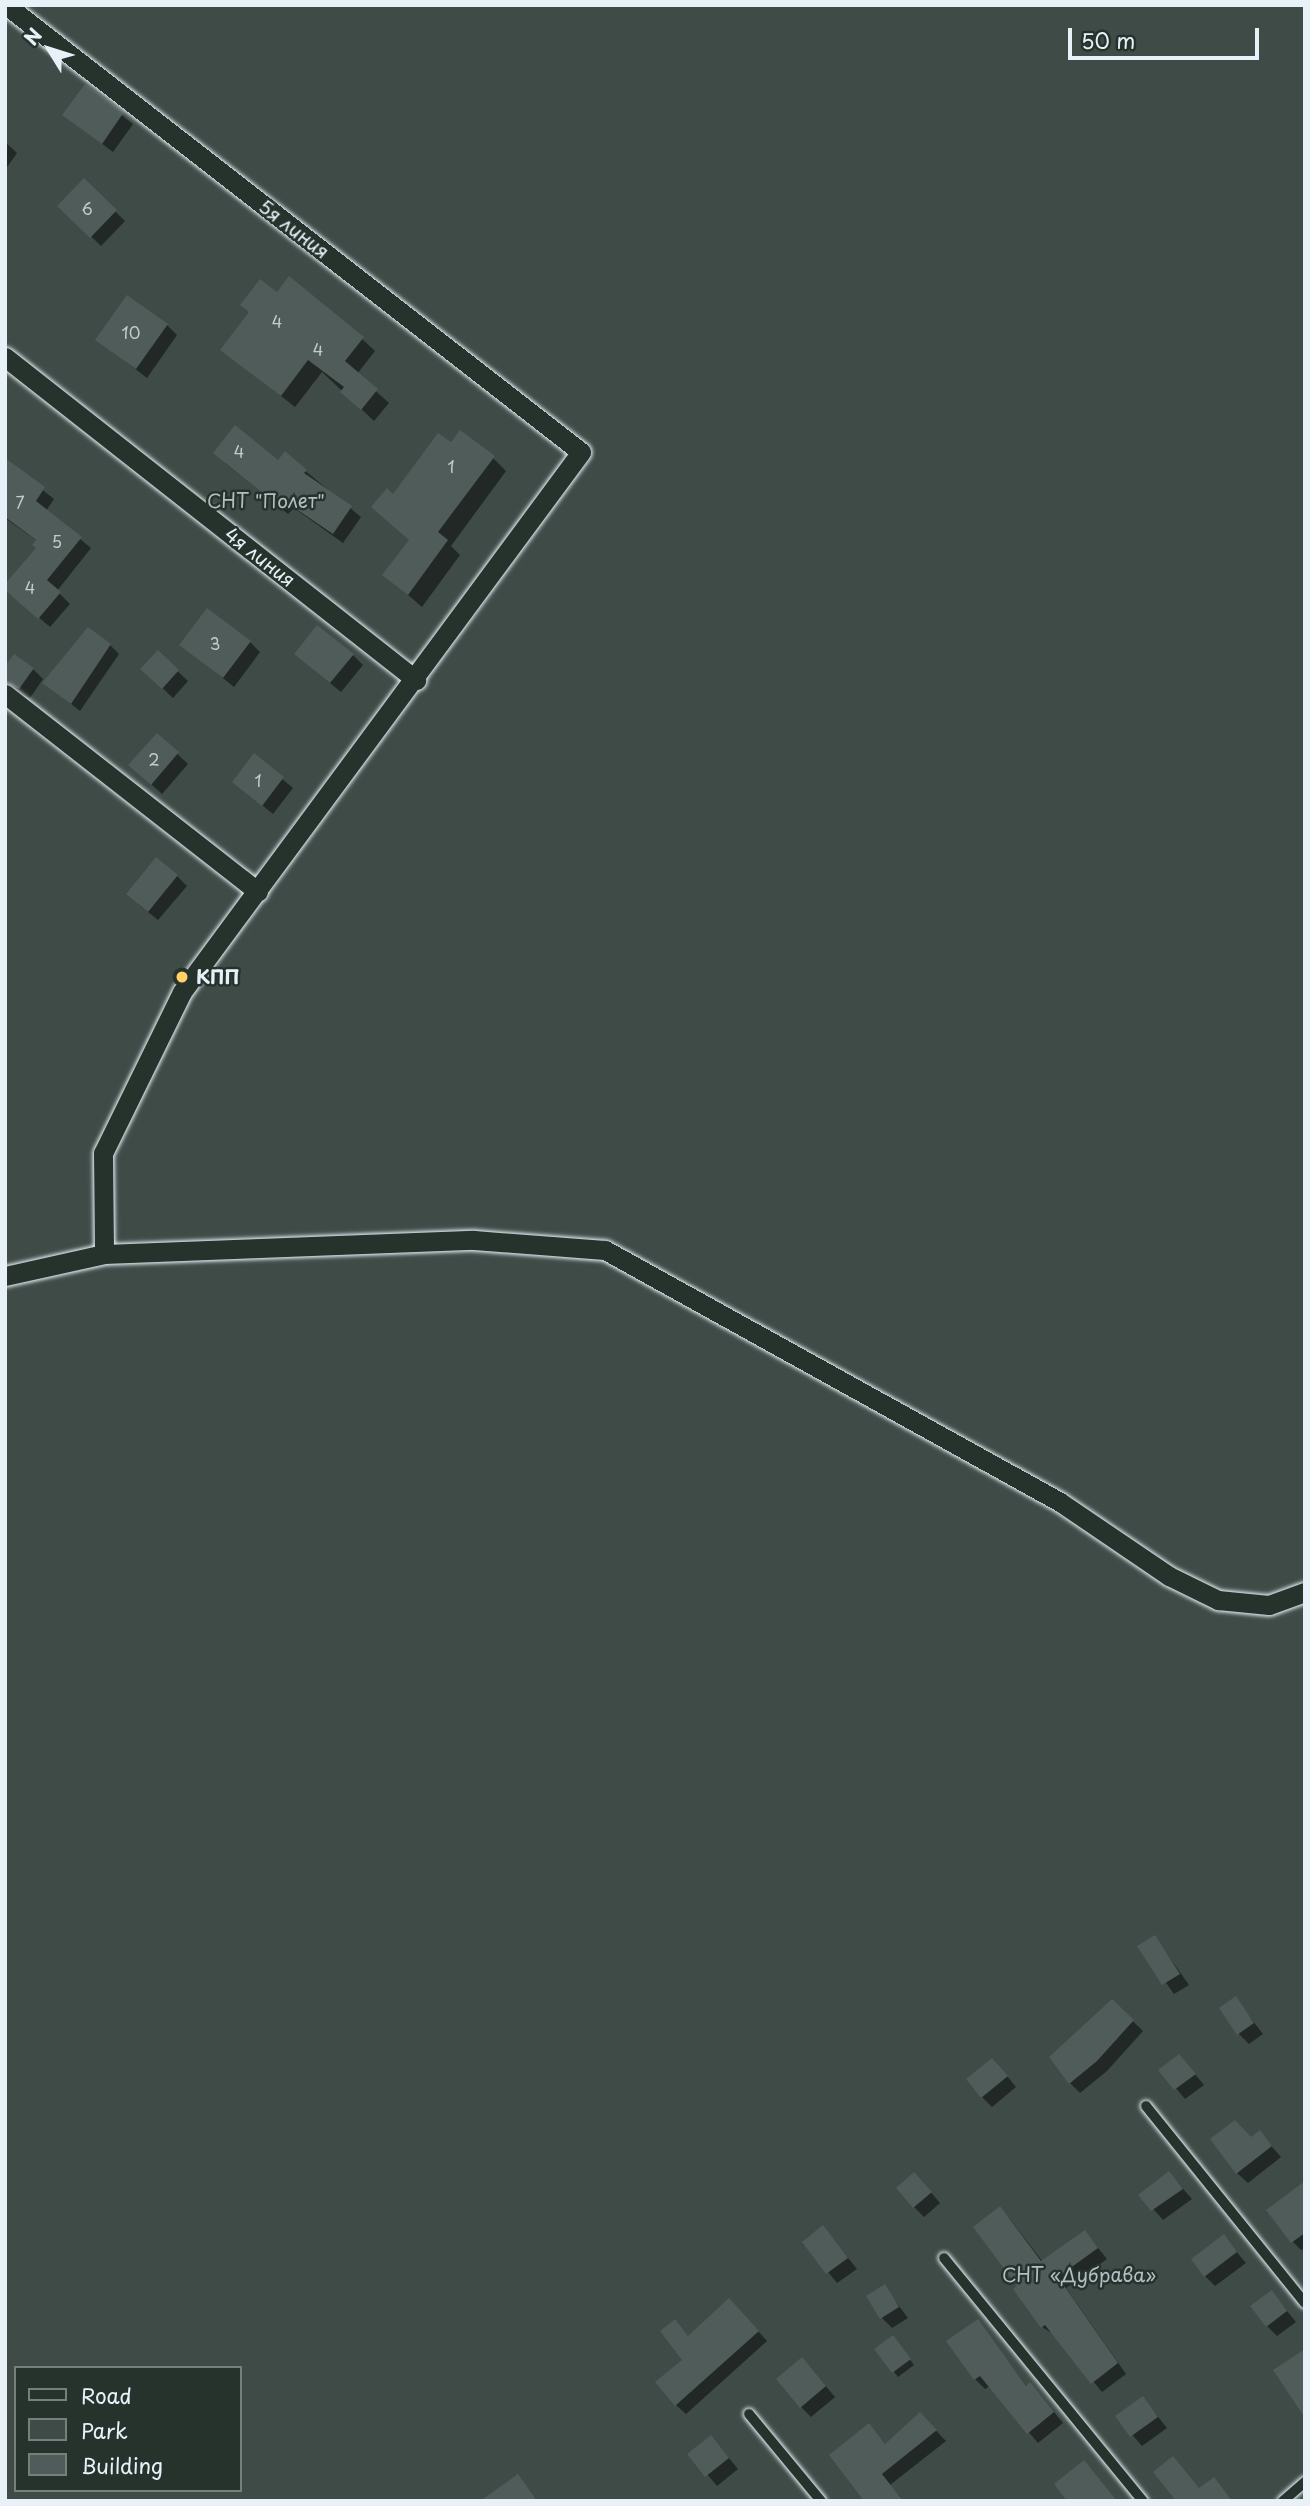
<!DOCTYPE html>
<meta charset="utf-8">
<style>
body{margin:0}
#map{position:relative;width:1310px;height:2506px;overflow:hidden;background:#26332d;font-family:"Playpen Sans",sans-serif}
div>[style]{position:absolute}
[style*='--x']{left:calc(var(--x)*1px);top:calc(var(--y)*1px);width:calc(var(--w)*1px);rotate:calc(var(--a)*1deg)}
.green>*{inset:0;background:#3e4b47}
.shadow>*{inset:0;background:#0007}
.building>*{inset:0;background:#505c59}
.roads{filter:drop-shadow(0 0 2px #e8f1f8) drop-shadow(0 0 2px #e8f1f8)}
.lane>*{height:10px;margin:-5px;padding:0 5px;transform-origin:5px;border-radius:5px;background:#26332d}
.street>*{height:19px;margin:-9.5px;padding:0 9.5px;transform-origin:9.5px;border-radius:9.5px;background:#26332d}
.dots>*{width:19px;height:19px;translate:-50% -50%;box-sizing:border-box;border:4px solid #26332d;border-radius:50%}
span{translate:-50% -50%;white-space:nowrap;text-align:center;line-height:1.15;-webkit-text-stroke:5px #26332d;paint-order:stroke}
.number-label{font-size:16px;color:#c2ccd0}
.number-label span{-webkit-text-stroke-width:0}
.street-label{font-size:19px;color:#e8f1f8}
.park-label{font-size:19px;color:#b5bfc3}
.poi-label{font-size:19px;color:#e8f1f8;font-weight:700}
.left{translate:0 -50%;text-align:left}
.frame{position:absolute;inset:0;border:7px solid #e8f1f8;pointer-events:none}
.legend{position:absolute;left:14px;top:2366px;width:228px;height:126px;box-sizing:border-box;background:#26332d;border:2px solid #747f7e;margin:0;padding:9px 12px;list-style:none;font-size:21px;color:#e8f1f8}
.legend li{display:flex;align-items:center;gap:14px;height:35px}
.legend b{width:35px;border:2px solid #747f7e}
.north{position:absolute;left:14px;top:14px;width:70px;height:70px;-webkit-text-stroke:5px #26332d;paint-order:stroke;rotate:308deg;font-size:19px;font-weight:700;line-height:28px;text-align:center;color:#e8f1f8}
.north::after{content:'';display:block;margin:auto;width:24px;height:32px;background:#e8f1f8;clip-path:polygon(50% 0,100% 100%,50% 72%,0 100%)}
.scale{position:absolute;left:1068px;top:28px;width:191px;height:32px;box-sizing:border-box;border:4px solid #e8f1f8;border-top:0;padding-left:9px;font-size:21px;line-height:24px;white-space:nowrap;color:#e8f1f8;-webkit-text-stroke:5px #26332d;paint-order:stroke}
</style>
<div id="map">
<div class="green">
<i style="clip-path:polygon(evenodd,5px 5px,1305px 5px,1305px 2501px,5px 2501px,5px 5px,16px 2368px,240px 2368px,240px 2490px,16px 2490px,16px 2368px)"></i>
</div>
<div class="shadow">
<i style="clip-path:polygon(85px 86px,133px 124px,113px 152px,64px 115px)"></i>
<i style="clip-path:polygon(5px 142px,17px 153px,5px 170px)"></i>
<i style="clip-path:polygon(84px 181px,125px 221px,101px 246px,60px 206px)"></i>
<i style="clip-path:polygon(167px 325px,177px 335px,147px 378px,98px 340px)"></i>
<i style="clip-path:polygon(362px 339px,375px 351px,357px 374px,389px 403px,374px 421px,322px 372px,295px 407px,222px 349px)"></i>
<i style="clip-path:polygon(451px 445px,493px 458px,506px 471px,451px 546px,460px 555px,422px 607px,384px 574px,410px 541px)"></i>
<i style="clip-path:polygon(285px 454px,361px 517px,343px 543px,294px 508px,288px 514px,225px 463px,278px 462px)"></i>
<i style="clip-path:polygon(5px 460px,54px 499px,46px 511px,91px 548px,57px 591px,70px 604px,50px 627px,15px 597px,38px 549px,37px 541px,5px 518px)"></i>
<i style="clip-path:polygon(250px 642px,260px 652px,234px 687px,182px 645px)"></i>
<i style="clip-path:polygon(110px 645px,119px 654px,80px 711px,45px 683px)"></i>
<i style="clip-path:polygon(158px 653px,188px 681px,173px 698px,153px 679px)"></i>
<i style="clip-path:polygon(353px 655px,363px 665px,341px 692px,306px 663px)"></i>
<i style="clip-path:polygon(5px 669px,33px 669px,43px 679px,30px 698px,5px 690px)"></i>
<i style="clip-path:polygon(157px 735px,188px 764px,162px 794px,141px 775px)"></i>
<i style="clip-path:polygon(254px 756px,293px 788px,273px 814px,234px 782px)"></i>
<i style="clip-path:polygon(177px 876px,187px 886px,158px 920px,138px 904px)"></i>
<i style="clip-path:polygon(1155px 1937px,1189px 1985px,1174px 1994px,1140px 1946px)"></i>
<i style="clip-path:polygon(1236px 1999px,1263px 2034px,1249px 2044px,1239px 2034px)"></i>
<i style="clip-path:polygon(1112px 2001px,1143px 2031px,1107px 2071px,1080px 2093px,1070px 2083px)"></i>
<i style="clip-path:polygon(1189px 2067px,1204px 2085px,1185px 2099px,1161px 2070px)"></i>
<i style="clip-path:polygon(1002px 2070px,1016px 2087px,992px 2107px,982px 2097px)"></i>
<i style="clip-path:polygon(1260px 2133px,1281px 2157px,1248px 2183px,1237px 2173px,1251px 2139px)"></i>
<i style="clip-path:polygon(1169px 2173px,1192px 2199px,1163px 2220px,1141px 2195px)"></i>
<i style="clip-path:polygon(924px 2184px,940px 2203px,924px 2217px,914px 2207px)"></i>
<i style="clip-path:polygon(1305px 2206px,1305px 2249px,1301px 2250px,1291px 2240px)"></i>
<i style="clip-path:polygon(1009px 2218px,1043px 2262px,1085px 2232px,1107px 2259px,1066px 2288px,1126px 2374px,1102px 2392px,1055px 2335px,1042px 2327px,1020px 2286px)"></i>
<i style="clip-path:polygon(823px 2227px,857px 2269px,837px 2283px,804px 2242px)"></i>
<i style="clip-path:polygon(1224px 2237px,1246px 2263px,1215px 2286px,1205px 2276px)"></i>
<i style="clip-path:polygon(884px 2286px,908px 2318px,892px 2328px,882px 2318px)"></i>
<i style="clip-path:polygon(1272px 2293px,1296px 2322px,1277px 2336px,1267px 2326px)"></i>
<i style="clip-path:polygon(739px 2310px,767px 2341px,686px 2414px,676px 2405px,684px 2360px,675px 2322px,690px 2338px)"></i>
<i style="clip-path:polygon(978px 2321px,1027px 2387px,1040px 2395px,1063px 2423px,1038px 2443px,990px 2386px,985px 2389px,975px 2379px)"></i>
<i style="clip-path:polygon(897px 2342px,914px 2365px,898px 2377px,877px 2350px)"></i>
<i style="clip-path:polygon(812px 2370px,835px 2397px,811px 2417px,801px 2407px)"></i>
<i style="clip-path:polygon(1143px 2398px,1167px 2428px,1142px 2446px,1117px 2417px)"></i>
<i style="clip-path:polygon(920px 2414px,946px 2441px,890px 2485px,903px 2501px,866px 2501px,869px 2426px,886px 2445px)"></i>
<i style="clip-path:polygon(711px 2437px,738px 2469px,717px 2486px,690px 2454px)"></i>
</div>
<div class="building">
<i style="clip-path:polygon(85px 84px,124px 112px,102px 144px,62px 115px)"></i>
<i style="clip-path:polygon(84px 178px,117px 210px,90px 238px,57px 206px)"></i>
<i style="clip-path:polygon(289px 276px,364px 337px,345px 361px,378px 389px,361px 410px,340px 392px,344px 387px,308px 360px,281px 396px,220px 350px,249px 312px,240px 305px,260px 279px,277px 292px)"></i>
<i style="clip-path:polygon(127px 295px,168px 324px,136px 369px,95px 340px)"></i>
<i style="clip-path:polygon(235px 425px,278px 460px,285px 451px,307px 470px,304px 473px,352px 506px,333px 534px,283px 500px,277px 505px,213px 453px)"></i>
<i style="clip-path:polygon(460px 430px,495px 456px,438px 532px,448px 540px,408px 595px,382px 575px,409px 540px,371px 507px,387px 488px,393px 494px,438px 433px,451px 442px)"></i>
<i style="clip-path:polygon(5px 458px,45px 487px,36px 501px,82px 537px,47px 580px,61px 592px,38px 619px,5px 590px,5px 584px,36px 548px,32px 545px,36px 540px,5px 517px)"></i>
<i style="clip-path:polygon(207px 608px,251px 641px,223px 678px,179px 645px)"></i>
<i style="clip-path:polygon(317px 625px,354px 654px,330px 683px,294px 654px)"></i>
<i style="clip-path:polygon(88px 627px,111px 644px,71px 704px,42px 683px)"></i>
<i style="clip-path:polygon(158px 650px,179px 670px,162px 689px,140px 669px)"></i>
<i style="clip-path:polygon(14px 654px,34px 668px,19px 689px,5px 682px,5px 666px)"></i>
<i style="clip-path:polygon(157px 733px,179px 752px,151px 785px,128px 765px)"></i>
<i style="clip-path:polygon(254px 753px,284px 777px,262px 806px,232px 782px)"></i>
<i style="clip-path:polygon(156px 857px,178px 875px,148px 912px,126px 894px)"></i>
<i style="clip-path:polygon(1155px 1935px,1180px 1974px,1162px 1985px,1137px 1946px)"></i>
<i style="clip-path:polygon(1236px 1996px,1254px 2023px,1237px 2035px,1219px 2008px)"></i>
<i style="clip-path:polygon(1112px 1999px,1134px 2020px,1097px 2061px,1069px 2084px,1049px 2057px)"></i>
<i style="clip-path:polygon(1179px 2054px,1196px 2074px,1174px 2090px,1158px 2070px)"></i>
<i style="clip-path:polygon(992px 2058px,1008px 2076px,981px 2098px,966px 2079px)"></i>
<i style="clip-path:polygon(1235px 2120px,1251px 2137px,1260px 2130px,1272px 2146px,1236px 2174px,1210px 2139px)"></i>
<i style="clip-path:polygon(1169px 2171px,1183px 2189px,1151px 2211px,1138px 2195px)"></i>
<i style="clip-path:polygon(914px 2172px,932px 2192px,913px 2208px,896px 2188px)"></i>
<i style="clip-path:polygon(1305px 2181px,1305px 2233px,1291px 2243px,1266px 2210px)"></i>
<i style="clip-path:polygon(1000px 2206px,1041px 2261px,1085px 2230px,1098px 2248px,1058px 2277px,1118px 2363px,1091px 2384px,1045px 2325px,1041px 2328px,1013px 2289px,1017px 2286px,973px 2227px)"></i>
<i style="clip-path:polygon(823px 2225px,848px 2258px,826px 2274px,802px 2242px)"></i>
<i style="clip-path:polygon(1224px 2234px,1237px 2252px,1204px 2277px,1191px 2259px)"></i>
<i style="clip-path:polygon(885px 2284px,899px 2307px,880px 2319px,866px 2296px)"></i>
<i style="clip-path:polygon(1272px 2290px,1287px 2311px,1266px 2327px,1250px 2306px)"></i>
<i style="clip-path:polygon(729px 2298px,759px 2331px,675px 2406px,655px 2382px,682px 2360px,660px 2331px,675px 2319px,688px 2336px)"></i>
<i style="clip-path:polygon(978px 2319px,1026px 2386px,1030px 2382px,1054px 2412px,1027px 2434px,980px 2376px,974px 2380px,946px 2341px)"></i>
<i style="clip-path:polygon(893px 2335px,911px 2359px,892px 2373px,874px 2349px)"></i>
<i style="clip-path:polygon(1305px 2349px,1305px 2418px,1273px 2370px)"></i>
<i style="clip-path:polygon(802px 2357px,826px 2386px,800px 2408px,776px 2379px)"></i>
<i style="clip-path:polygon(1143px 2396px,1158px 2417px,1130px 2437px,1115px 2416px)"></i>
<i style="clip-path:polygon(920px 2412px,937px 2430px,882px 2474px,903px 2501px,864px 2501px,829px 2455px,869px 2423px,885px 2444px)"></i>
<i style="clip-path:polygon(711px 2435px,729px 2458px,705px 2477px,687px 2454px)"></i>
<i style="clip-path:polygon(1173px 2456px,1199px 2488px,1214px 2477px,1232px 2501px,1176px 2501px,1153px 2472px)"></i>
<i style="clip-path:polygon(1084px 2460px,1117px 2501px,1067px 2501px,1054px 2484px)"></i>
<i style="clip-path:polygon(518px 2474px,537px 2501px,480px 2501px)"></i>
</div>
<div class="roads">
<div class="lane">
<i style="--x:1146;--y:2106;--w:253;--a:51.1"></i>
<i style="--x:944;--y:2258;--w:314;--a:50.7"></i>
<i style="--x:749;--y:2414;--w:113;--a:50.4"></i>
<i style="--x:1283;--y:2501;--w:29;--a:-41"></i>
</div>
<div class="street">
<i style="--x:6;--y:5;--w:728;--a:37.86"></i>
<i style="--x:581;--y:452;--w:671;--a:126.46"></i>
<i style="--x:182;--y:992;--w:179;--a:116.1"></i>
<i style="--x:103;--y:1153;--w:101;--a:89.4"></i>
<i style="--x:5;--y:357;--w:523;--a:38.16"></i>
<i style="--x:5;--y:694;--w:321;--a:38"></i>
<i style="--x:5;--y:1276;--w:101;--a:-12.5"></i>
<i style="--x:104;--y:1254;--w:370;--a:-2.2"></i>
<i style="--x:474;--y:1240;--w:131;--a:4.4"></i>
<i style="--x:605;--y:1250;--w:520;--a:28.98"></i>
<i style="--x:1060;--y:1502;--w:132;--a:34.2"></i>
<i style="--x:1169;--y:1576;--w:55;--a:26.1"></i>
<i style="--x:1218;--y:1600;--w:51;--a:5.6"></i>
<i style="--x:1269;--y:1605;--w:38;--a:-20"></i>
</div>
</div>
<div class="dots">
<i style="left:182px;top:977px;background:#ffd166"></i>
</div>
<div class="number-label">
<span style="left:87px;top:208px">6</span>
<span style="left:277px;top:321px">4</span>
<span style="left:131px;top:332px">10</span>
<span style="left:318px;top:349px">4</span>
<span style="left:239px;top:451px">4</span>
<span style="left:451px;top:466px">1</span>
<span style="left:20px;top:502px">7</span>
<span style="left:57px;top:541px">5</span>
<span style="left:30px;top:587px">4</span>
<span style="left:215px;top:643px">3</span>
<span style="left:154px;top:759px">2</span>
<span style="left:258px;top:780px">1</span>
</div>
<div class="street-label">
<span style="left:294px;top:229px;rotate:38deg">5я линия</span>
<span style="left:260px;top:557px;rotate:38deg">4я линия</span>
</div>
<div class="park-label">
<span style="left:266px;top:501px">СНТ "Полет"</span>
<span style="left:1079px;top:2275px">СНТ «Дубрава»</span>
</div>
<div class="poi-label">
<span class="left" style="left:196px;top:977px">КПП</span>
</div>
<div class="frame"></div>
<ul class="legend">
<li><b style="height:9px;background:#26332d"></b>Road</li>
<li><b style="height:19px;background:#3e4b47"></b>Park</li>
<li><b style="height:19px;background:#505c59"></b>Building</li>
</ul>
<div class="north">N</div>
<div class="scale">50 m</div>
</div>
